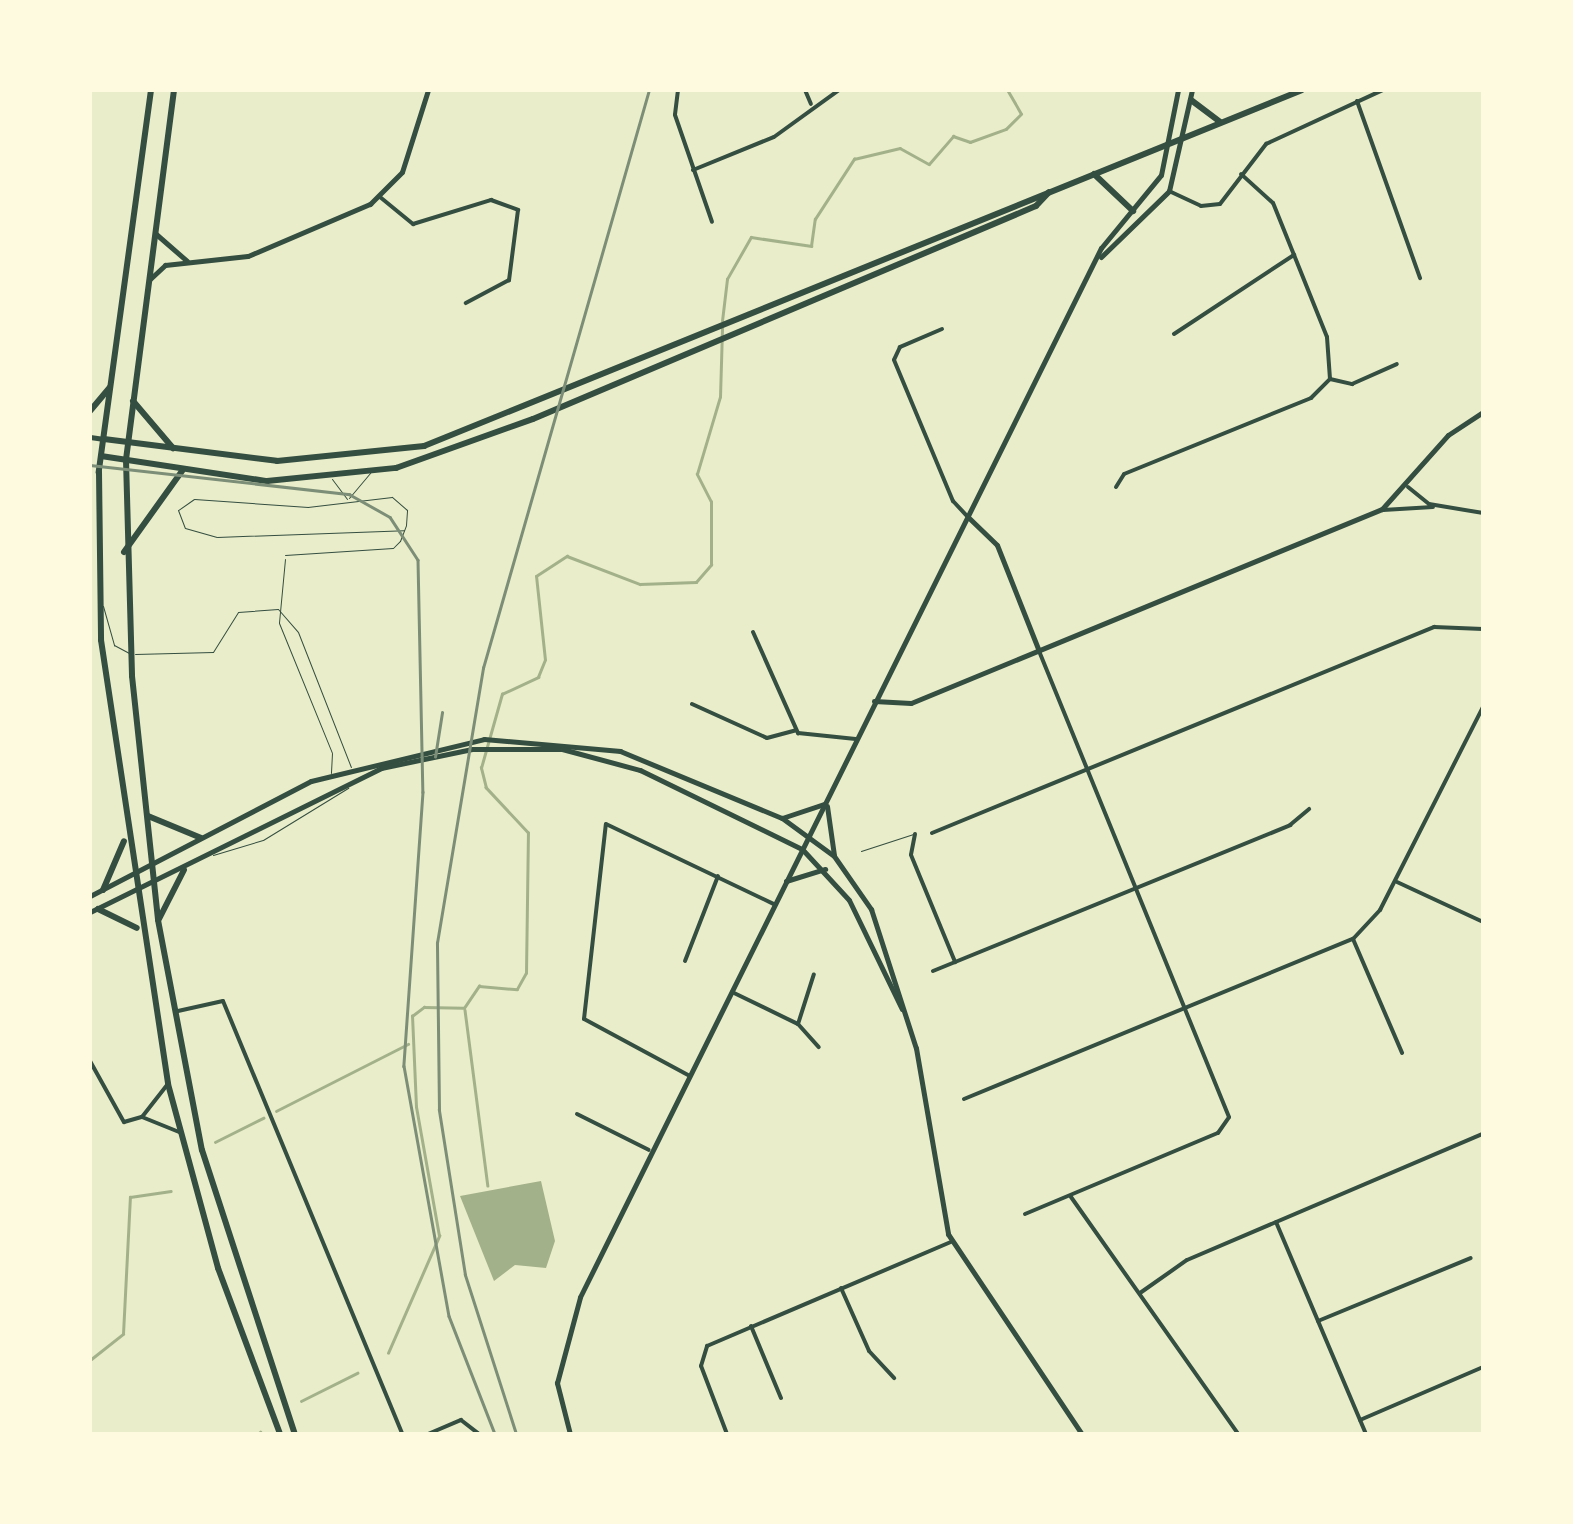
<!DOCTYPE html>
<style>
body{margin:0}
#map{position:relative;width:1573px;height:1524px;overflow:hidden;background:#e9edc9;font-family:Inter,sans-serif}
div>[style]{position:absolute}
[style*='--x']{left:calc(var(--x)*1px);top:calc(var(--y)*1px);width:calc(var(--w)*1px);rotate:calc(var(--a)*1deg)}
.water>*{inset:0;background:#a3b18a}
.stream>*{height:2.5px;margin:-1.25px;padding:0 1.25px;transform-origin:1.25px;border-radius:1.25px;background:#a3b18a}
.service>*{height:1px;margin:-0.5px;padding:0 0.5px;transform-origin:0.5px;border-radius:0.5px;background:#344e41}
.minor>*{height:4px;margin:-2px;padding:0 2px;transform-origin:2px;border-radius:2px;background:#344e41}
.tertiary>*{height:5px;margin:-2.5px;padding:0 2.5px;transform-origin:2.5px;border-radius:2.5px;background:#344e41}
.secondary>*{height:5px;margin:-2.5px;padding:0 2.5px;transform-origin:2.5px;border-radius:2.5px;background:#344e41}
.primary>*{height:6px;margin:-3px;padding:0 3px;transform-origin:3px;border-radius:3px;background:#344e41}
.rail>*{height:2.5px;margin:-1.25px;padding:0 1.25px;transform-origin:1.25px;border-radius:1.25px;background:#7c8e77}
span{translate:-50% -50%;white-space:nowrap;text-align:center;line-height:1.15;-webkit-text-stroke:8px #fefae0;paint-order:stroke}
.frame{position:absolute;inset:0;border:92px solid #fefae0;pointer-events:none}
</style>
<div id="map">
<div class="water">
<i style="clip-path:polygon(541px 1181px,555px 1241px,546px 1268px,515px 1265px,494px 1281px,460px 1196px)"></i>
</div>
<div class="stream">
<i style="--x:722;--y:321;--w:42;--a:-83.2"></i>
<i style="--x:727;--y:279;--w:48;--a:-60.3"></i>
<i style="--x:751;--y:237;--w:61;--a:8.5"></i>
<i style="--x:811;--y:246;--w:27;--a:-82"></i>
<i style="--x:815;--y:219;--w:72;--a:-57"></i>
<i style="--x:854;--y:159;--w:47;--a:-13.4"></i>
<i style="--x:900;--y:148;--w:33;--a:29"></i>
<i style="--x:929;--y:164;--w:37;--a:-49"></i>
<i style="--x:953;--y:136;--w:18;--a:19"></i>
<i style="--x:970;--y:142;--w:38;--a:-20"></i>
<i style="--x:1006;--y:129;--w:21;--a:-45"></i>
<i style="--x:1021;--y:114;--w:28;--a:-120"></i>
<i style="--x:464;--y:1008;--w:27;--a:-56"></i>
<i style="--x:479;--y:986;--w:38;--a:5"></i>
<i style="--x:517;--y:989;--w:18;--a:-61"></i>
<i style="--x:526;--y:973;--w:140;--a:-89.2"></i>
<i style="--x:528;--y:833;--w:62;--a:-133"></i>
<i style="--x:486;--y:788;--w:21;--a:-104"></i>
<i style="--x:481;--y:768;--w:77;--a:-74.2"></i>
<i style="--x:502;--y:694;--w:40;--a:-25"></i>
<i style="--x:538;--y:677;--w:18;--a:-68"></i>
<i style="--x:545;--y:660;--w:84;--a:-96.1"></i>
<i style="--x:536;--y:576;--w:37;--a:-33"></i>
<i style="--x:567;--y:556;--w:78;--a:21"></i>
<i style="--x:640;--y:584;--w:56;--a:-2"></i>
<i style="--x:696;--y:582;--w:23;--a:-49"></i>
<i style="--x:711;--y:565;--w:63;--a:-90"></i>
<i style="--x:711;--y:502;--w:31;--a:-117"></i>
<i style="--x:697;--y:474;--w:80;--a:-73.4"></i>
<i style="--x:720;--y:397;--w:68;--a:-88.3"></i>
<i style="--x:465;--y:1010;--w:177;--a:82.6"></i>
<i style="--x:276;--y:1111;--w:148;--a:-26.9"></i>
<i style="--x:215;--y:1142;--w:54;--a:-26.6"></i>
<i style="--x:388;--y:1353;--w:128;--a:-66.4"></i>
<i style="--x:439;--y:1236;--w:131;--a:-100.1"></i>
<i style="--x:416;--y:1107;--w:91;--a:-92.5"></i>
<i style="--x:412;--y:1016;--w:15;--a:-37"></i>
<i style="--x:424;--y:1007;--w:39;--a:1"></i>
<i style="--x:90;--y:1360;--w:42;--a:-38.2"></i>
<i style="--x:123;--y:1334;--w:137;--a:-87.1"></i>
<i style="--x:130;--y:1197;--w:41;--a:-8.3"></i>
<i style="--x:301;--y:1401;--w:63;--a:-26.6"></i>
<i style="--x:258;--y:1434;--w:3;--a:-45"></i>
</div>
<div class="service">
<i style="--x:332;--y:479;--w:25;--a:53"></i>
<i style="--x:349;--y:498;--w:33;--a:-50"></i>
<i style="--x:285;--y:555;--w:108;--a:-3.7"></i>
<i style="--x:393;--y:548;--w:10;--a:-45"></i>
<i style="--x:400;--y:541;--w:17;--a:-69"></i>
<i style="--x:406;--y:525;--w:15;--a:-86"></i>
<i style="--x:407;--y:510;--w:20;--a:-139"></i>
<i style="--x:392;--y:497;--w:85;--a:173.2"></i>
<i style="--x:308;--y:507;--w:114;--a:-176"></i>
<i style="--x:194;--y:499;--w:19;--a:145"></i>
<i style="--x:178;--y:510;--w:19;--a:69"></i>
<i style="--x:185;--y:528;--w:33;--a:16"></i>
<i style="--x:217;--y:537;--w:187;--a:-2.1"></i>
<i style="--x:285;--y:559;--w:64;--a:95.4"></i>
<i style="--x:279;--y:623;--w:140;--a:67.8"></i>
<i style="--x:332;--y:753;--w:20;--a:93"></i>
<i style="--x:103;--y:606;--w:41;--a:74.2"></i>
<i style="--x:114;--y:645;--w:17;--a:28"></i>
<i style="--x:135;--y:654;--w:78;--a:-1.5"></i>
<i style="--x:213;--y:652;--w:47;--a:-58"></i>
<i style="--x:238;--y:612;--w:40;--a:-4.3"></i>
<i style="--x:278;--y:609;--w:30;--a:49"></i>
<i style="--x:298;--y:632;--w:145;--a:68.6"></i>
<i style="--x:861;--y:851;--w:55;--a:-18.1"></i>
<i style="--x:213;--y:855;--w:52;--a:-16.7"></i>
<i style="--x:263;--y:840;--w:100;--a:-31.5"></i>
</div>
<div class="minor">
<i style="--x:678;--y:90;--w:25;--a:97"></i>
<i style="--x:675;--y:115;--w:113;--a:70.9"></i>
<i style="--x:805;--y:90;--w:15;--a:67"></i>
<i style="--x:1357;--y:101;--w:188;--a:70.4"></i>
<i style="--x:693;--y:170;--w:87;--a:-22.2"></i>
<i style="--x:774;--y:137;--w:80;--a:-35.9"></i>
<i style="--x:1169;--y:191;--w:35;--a:25"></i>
<i style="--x:1201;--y:206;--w:19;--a:-6"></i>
<i style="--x:1220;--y:204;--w:76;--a:-52.5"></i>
<i style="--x:1266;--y:144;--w:129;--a:-24.8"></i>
<i style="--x:380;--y:197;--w:43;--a:39.3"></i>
<i style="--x:413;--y:224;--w:82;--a:-17.1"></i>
<i style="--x:491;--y:200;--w:29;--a:20"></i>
<i style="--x:518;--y:210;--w:71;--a:97.3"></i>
<i style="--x:509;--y:280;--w:49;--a:151.9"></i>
<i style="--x:942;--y:329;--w:46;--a:156.8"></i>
<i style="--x:900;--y:347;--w:14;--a:115"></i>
<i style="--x:894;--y:360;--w:153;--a:67.3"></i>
<i style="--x:953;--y:501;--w:22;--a:47"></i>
<i style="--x:1174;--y:334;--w:144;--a:-33.4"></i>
<i style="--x:1330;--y:379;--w:23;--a:13"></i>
<i style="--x:1352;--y:384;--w:49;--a:-24"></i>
<i style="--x:1116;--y:487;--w:15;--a:-58"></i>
<i style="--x:1124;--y:474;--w:202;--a:-22.1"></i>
<i style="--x:1311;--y:398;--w:27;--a:-45"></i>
<i style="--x:1330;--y:379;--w:42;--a:-94.1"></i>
<i style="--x:1327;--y:337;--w:144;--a:-111.9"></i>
<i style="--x:1273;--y:203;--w:43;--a:-137.8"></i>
<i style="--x:1408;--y:487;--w:27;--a:39"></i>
<i style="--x:1429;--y:504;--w:55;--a:9.5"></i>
<i style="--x:1383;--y:510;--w:50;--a:-3.4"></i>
<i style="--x:753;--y:632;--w:111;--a:66"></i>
<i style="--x:798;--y:733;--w:58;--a:5.9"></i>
<i style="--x:692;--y:704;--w:82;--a:24.4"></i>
<i style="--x:767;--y:738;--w:30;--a:-15"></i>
<i style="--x:932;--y:833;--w:543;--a:-22.31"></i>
<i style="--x:1434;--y:627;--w:49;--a:2.3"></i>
<i style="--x:915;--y:834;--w:21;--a:101"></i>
<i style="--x:911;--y:855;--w:116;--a:67.6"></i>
<i style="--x:1397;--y:882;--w:95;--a:24.9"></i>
<i style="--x:1353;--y:939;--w:124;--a:66.7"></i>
<i style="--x:685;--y:961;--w:91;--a:-68.8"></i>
<i style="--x:933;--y:971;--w:386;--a:-22.2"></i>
<i style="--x:1290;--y:825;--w:25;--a:-40"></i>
<i style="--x:732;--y:992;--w:73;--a:25.9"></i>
<i style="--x:798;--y:1024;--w:31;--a:48"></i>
<i style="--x:178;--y:1011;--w:46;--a:-12.5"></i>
<i style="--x:223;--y:1001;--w:469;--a:67.5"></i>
<i style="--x:798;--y:1024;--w:52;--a:-72.3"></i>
<i style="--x:90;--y:1061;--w:70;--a:60.9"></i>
<i style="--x:124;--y:1122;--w:19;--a:-16"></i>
<i style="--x:142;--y:1117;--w:41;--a:-52"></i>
<i style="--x:688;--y:1075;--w:118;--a:-151.7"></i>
<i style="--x:584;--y:1019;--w:196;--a:-83.6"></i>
<i style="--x:606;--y:824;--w:186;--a:25.5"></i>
<i style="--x:964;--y:1099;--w:421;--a:-22.4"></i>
<i style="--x:1353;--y:939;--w:40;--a:-47"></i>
<i style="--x:1380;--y:910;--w:228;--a:-63.1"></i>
<i style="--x:577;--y:1114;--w:80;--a:26.6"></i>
<i style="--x:142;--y:1117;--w:40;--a:22"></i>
<i style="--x:1071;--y:1197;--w:290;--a:54.8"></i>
<i style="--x:1025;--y:1214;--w:209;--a:-22.8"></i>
<i style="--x:1218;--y:1133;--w:19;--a:-55"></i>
<i style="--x:1229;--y:1117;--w:503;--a:-112.18"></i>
<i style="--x:1276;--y:1222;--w:230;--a:67"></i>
<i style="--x:841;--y:1288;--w:69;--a:66"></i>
<i style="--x:869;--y:1351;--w:37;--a:47"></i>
<i style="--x:1140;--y:1293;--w:57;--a:-35.1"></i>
<i style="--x:1187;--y:1260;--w:322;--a:-23.1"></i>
<i style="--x:1318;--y:1321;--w:165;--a:-22.4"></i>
<i style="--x:751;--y:1326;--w:78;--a:67.4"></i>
<i style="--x:1360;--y:1420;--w:134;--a:-23.3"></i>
<i style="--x:428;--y:1434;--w:36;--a:-23"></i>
<i style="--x:461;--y:1420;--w:23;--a:38"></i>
<i style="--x:727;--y:1434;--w:73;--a:-110.9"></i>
<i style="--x:701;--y:1366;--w:21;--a:-73"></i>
<i style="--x:707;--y:1346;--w:265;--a:-23.1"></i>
</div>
<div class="tertiary">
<i style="--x:156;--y:234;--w:41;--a:41.1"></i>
<i style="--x:149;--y:280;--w:22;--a:-43"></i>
<i style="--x:165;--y:265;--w:83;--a:-6.2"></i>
<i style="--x:248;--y:256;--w:133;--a:-23.1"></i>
<i style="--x:370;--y:204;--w:45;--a:-45"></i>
<i style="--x:402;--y:172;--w:86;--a:-72.4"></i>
<i style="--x:968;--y:517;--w:40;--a:44"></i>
<i style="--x:997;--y:545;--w:114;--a:68.4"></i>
<i style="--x:874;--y:701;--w:37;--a:3"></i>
<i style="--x:911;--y:703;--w:509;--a:-22.39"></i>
<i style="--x:1382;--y:509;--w:99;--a:-48.3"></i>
<i style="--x:1448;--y:435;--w:42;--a:-33.3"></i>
</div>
<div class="secondary">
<i style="--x:1101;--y:257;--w:95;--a:-44.1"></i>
<i style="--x:1169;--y:191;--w:104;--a:-77.2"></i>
<i style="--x:90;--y:437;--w:14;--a:8"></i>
<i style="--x:827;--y:806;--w:49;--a:81.9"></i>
<i style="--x:782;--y:818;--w:44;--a:-18.4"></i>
<i style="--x:786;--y:881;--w:41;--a:-17.1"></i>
<i style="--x:90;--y:896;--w:249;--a:-27.5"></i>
<i style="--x:311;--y:781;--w:178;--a:-13.6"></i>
<i style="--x:484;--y:739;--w:137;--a:5"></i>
<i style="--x:620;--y:751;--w:175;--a:22.5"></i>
<i style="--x:782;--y:818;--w:64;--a:36.2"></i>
<i style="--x:834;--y:856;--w:65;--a:55.1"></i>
<i style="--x:871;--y:909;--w:146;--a:72.1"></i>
<i style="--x:916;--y:1048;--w:189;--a:80.2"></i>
<i style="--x:948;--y:1234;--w:241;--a:56.2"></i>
<i style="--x:90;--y:912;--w:325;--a:-26.3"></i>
<i style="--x:381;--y:768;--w:93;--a:-11.8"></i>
<i style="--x:472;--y:749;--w:90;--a:0"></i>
<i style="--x:562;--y:749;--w:81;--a:15.1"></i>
<i style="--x:640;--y:770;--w:180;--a:26"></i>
<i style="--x:802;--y:849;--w:69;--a:47.3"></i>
<i style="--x:849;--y:900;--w:121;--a:64.1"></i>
<i style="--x:570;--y:1434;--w:53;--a:-104.3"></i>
<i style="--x:557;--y:1383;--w:89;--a:-75"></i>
<i style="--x:580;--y:1297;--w:1171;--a:-63.59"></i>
<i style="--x:1101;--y:248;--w:94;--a:-50.6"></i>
<i style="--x:1161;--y:175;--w:87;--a:-78.7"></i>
</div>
<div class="primary">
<i style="--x:151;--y:90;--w:386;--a:97.8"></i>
<i style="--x:99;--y:472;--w:168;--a:89.3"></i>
<i style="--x:101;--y:640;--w:449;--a:81.4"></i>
<i style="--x:168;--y:1084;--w:191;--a:74.8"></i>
<i style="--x:218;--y:1268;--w:177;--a:69.5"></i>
<i style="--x:174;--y:90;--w:373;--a:97.4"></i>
<i style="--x:126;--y:460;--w:216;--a:88.4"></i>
<i style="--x:132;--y:676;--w:245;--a:83.9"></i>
<i style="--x:158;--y:920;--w:234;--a:79.2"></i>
<i style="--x:202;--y:1150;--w:299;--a:71.9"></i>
<i style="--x:1191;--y:100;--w:36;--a:37"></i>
<i style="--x:1094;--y:174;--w:54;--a:43.5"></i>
<i style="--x:133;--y:401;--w:62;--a:49.6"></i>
<i style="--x:90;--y:411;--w:31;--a:-50"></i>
<i style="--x:104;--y:439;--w:174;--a:7.2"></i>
<i style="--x:277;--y:461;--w:148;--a:-5.8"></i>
<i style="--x:424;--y:446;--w:947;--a:-22.07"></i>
<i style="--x:101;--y:456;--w:168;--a:8.6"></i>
<i style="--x:267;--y:481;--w:130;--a:-5.8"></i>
<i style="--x:396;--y:468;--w:145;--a:-19.7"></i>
<i style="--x:533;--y:419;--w:546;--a:-22.95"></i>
<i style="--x:1036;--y:206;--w:19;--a:-47"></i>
<i style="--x:124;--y:552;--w:100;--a:-54.4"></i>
<i style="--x:148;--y:816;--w:57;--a:22.5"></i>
<i style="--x:103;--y:890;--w:53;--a:-66.8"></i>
<i style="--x:98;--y:909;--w:43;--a:26"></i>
<i style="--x:159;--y:919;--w:55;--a:-63"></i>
</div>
<div class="rail">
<i style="--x:90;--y:465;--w:261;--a:6.4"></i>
<i style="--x:349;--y:494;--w:47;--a:29.3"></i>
<i style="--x:390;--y:517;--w:51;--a:56.9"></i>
<i style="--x:418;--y:560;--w:232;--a:88.8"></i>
<i style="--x:423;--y:792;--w:275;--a:94"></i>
<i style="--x:404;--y:1066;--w:254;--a:79.8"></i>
<i style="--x:449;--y:1316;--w:127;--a:68.7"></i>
<i style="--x:435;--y:757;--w:45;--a:-81"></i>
<i style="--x:516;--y:1434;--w:167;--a:-107.8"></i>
<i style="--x:465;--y:1275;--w:167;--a:-99"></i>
<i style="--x:439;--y:1110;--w:167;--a:-90.7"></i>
<i style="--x:437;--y:943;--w:279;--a:-80.5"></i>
<i style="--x:483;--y:668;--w:601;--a:-73.98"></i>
</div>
<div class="frame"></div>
</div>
